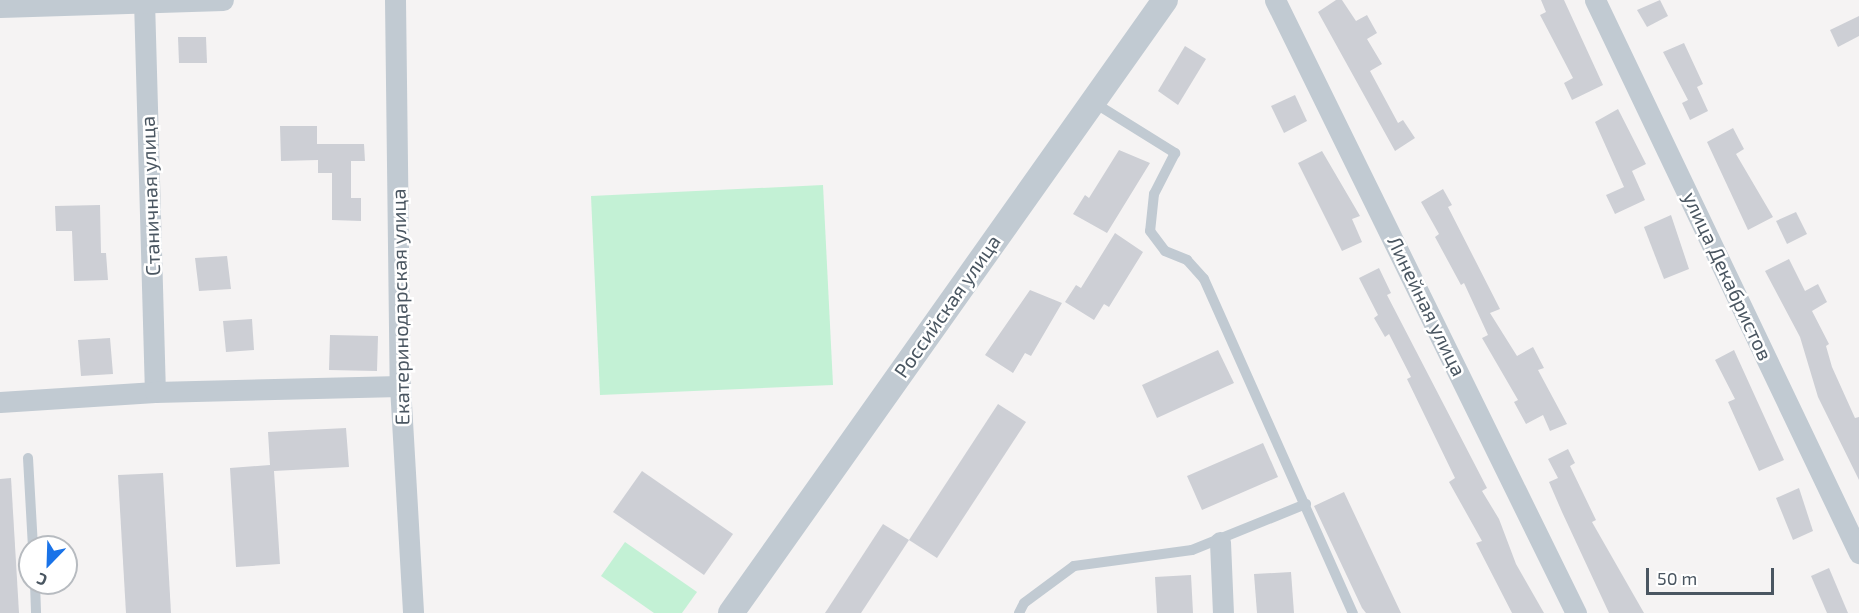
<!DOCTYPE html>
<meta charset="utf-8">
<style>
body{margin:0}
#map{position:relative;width:1859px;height:613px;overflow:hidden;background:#f5f3f3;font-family:"Exo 2",sans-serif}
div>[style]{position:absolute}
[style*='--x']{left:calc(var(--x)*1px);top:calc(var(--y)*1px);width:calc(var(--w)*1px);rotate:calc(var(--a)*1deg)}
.green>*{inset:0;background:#c3f1d5}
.building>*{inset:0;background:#cdcfd5}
.service>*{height:10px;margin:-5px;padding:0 5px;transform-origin:5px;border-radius:5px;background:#c1cad2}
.minor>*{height:21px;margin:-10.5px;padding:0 10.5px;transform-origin:10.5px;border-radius:10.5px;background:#c1cad2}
.tertiary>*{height:26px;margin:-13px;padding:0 13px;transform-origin:13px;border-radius:13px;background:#c1cad2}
span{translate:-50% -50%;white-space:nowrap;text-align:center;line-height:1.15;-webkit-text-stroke:5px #fff;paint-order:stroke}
.street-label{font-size:20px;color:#4a5661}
.north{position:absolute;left:18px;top:535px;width:60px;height:60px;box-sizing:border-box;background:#fff;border:2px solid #b7bbc0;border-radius:50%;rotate:203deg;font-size:16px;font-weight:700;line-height:24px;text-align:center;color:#4a5661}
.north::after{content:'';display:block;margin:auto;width:21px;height:27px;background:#1a73e8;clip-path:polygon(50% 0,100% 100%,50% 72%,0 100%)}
.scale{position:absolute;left:1646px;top:568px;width:128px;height:27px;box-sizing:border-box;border:3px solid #4a5661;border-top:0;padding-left:8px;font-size:18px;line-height:21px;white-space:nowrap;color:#4a5661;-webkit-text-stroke:4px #fff;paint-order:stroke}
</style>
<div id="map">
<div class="green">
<i style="clip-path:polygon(823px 185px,833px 385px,600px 395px,591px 196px)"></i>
<i style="clip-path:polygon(625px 542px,697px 592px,682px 613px,654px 613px,601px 576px)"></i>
</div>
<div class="building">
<i style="clip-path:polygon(1336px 0,1342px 0,1356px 21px,1367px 15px,1377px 33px,1367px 39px,1382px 64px,1370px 71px,1398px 123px,1403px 120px,1415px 138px,1395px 151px,1318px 12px)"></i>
<i style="clip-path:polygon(1541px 0,1564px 0,1603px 85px,1572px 100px,1564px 83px,1573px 78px,1540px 15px,1546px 12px)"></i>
<i style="clip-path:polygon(1660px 0,1668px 16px,1647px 27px,1637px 10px)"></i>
<i style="clip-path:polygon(1859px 16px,1859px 36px,1838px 47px,1830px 30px)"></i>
<i style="clip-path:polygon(178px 37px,206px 37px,207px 63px,179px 63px)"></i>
<i style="clip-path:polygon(1684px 43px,1703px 84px,1697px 87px,1708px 111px,1690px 120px,1682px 103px,1688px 100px,1663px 52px)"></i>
<i style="clip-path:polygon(1185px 46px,1206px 59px,1178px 105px,1158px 91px)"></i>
<i style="clip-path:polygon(1295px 95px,1307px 121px,1284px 133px,1271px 106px)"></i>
<i style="clip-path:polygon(1618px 109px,1646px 164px,1632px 171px,1645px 200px,1615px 214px,1606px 195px,1624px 187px,1595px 122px)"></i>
<i style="clip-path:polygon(280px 126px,317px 126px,317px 144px,364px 144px,365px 161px,351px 161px,351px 198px,361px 198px,361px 221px,332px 220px,332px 173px,318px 173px,318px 160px,281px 161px)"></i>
<i style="clip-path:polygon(1733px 128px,1744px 149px,1736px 154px,1773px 217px,1748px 230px,1707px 142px)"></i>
<i style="clip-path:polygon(1119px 150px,1150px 163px,1107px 233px,1073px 214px,1085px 195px,1089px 198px)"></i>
<i style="clip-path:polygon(1322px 151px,1360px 216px,1352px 219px,1362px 242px,1342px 251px,1298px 163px)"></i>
<i style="clip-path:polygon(1443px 189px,1452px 205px,1448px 207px,1500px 309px,1490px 313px,1517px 356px,1533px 347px,1544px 368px,1538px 370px,1567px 424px,1550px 431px,1543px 415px,1526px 424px,1514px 402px,1518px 400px,1482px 338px,1488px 335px,1464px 283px,1461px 285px,1435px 237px,1439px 234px,1421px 202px)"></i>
<i style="clip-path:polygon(100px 205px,101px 253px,106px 253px,108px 280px,74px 281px,72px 231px,56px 231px,55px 206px)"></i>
<i style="clip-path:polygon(1796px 212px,1807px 234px,1787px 244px,1776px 221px)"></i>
<i style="clip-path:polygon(1671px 215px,1689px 269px,1664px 279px,1644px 227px)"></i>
<i style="clip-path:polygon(1115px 233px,1143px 252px,1109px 307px,1104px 304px,1094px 320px,1065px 302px,1076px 285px,1081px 288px)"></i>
<i style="clip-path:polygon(227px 256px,231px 289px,199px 291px,195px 258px)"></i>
<i style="clip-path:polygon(1789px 259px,1805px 291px,1818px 284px,1827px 302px,1812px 311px,1829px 344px,1826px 346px,1832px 367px,1855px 418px,1859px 417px,1859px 480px,1818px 397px,1800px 337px,1765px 271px)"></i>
<i style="clip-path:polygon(1379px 268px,1391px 293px,1387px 295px,1487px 488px,1482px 491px,1499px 519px,1516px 564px,1544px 613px,1512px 613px,1476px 543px,1482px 541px,1449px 482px,1455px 478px,1407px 379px,1411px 377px,1389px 334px,1385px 337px,1374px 318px,1378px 315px,1359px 278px)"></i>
<i style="clip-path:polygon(1030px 290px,1062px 303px,1031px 356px,1025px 353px,1013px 373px,985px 355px)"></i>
<i style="clip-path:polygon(252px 319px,254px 350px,226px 352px,223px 321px)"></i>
<i style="clip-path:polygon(330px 335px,378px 336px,377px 371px,329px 370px)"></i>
<i style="clip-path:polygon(110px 338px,113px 374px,81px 376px,78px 340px)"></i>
<i style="clip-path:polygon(1218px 350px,1234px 383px,1157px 418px,1142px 385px)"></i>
<i style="clip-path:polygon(1734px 350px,1784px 460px,1759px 471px,1728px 402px,1735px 399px,1715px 360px)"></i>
<i style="clip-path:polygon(998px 404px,1026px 422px,937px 558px,909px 540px)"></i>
<i style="clip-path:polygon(346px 428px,349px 467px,274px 471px,280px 564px,236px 567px,230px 468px,270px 465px,268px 432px)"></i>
<i style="clip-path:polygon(1263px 443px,1278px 477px,1202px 510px,1187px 476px)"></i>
<i style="clip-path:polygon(1568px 449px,1575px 463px,1570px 466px,1596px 520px,1592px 522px,1644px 613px,1609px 613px,1562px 512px,1549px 482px,1558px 478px,1548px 459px)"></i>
<i style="clip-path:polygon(642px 471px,733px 534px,704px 575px,613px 512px)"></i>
<i style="clip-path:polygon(163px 473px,171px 613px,126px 613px,118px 475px)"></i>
<i style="clip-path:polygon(11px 478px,19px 613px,0 613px,0 479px)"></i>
<i style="clip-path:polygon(1799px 488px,1813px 531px,1793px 540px,1776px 498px)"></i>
<i style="clip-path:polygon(1344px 492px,1392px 594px,1401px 613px,1366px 613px,1362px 608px,1314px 506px)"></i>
<i style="clip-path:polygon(883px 524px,909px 540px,861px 613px,825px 613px)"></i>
<i style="clip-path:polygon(1829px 568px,1848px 613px,1827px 613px,1811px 576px)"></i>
<i style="clip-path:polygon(1291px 572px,1294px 613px,1257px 613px,1254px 574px)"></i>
<i style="clip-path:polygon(1191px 575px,1193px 613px,1157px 613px,1155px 577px)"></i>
</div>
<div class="service">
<i style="--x:1093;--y:102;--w:97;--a:31.9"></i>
<i style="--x:1175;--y:153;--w:46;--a:117.1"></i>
<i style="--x:1154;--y:194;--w:37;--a:96"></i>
<i style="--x:1150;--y:231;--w:25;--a:53"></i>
<i style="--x:1165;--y:251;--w:24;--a:22"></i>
<i style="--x:1187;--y:260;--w:25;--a:48"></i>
<i style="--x:1204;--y:279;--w:366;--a:66"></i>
<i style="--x:28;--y:458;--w:89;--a:86.8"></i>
<i style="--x:35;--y:583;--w:30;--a:88"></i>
<i style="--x:1019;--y:613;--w:11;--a:-63"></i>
<i style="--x:1024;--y:603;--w:62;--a:-36.5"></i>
<i style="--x:1074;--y:566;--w:119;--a:-7.7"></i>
<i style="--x:1192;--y:550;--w:123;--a:-22"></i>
</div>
<div class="minor">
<i style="--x:144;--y:0;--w:392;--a:88.4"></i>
<i style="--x:395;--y:0;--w:386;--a:89.3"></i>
<i style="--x:400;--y:386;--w:227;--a:86.7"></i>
<i style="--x:1275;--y:0;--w:683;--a:63.85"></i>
<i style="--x:1595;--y:0;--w:613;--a:64.48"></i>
<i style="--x:0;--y:7;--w:223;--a:-1.8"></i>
<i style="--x:0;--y:402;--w:155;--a:-3.7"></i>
<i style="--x:155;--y:392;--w:245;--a:-1.4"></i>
<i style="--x:1220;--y:542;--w:71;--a:87.6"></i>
</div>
<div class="tertiary">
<i style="--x:731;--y:613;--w:751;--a:-54.7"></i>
</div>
<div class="street-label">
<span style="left:150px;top:196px;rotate:-92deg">Станичная улица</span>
<span style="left:1728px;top:276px;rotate:65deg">улица Декабристов</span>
<span style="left:947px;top:306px;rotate:-55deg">Российская улица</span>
<span style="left:1427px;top:306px;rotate:64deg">Линейная улица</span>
<span style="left:400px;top:307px;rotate:-91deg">Екатеринодарская улица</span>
</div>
<div class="north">С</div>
<div class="scale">50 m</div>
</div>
